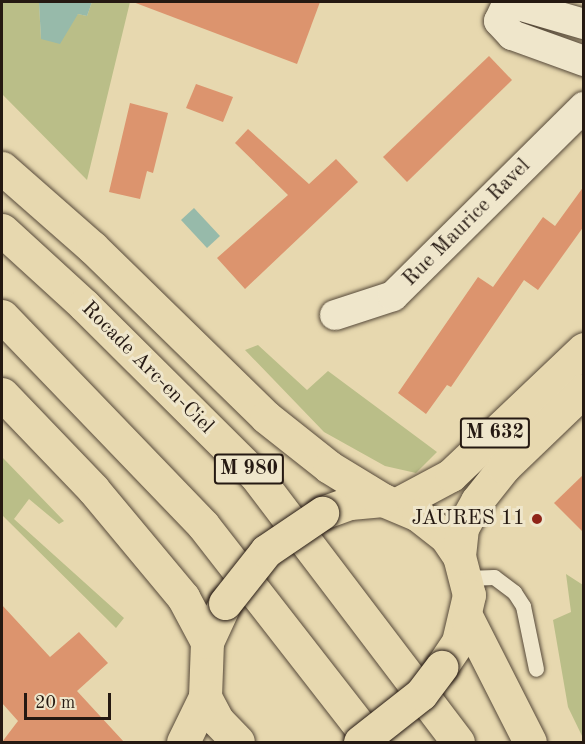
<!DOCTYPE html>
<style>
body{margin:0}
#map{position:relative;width:585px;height:744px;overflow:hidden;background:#e7d8af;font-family:"Old Standard TT",serif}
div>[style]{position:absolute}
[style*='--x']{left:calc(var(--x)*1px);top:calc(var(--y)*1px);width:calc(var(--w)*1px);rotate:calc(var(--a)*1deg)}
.green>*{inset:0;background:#babe88}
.water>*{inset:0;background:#97baaa}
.building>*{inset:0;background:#dc946e}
.roads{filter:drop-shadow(0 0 2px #564939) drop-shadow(0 0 2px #564939)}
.lane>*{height:15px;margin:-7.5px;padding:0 7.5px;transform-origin:7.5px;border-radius:7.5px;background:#efe6cb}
.street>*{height:30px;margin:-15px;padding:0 15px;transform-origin:15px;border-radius:15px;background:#efe6cb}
.primary>*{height:33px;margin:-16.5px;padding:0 16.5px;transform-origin:16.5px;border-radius:16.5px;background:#e7d8af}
.highway>*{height:33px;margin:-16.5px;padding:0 16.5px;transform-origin:16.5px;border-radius:16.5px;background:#e7d8af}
.bridges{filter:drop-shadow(0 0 2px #251912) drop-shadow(0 0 2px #251912)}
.primary-bridge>*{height:33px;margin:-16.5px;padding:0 16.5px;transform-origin:16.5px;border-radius:16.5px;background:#e7d8af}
.dots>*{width:16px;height:16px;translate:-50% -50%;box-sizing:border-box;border:3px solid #efe6cb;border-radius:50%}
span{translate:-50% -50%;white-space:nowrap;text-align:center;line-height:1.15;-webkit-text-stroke:6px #efe6cb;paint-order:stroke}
.shield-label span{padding:2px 4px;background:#efe6cb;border:2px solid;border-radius:4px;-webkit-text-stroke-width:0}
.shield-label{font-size:20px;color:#251912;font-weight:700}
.street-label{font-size:21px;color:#251912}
.poi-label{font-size:21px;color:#251912}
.right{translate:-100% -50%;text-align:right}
.frame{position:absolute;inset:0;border:3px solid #251912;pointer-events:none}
.scale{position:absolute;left:24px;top:693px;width:87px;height:27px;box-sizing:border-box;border:3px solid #251912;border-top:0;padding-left:8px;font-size:18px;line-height:21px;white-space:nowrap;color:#251912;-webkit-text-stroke:4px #efe6cb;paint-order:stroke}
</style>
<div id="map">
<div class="green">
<i style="clip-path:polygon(2px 2px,39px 3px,41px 39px,78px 14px,87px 16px,92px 2px,130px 2px,87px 180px,2px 94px)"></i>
<i style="clip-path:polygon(258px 345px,307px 390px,328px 371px,437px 452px,416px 473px,385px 466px,324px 432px,245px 350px)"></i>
<i style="clip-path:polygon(2px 457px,64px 521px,59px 524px,29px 499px,14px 519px,124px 618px,116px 628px,2px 515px)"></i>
<i style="clip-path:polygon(566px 574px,583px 585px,583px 738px,568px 707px,553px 620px,571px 612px)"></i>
</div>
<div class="water">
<i style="clip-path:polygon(34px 2px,92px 2px,87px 16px,78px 14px,60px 44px,41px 39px,39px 3px)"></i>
<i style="clip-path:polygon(194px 208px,220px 236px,207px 248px,181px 220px)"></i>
</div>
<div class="building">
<i style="clip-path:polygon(133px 2px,320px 2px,297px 64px)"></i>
<i style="clip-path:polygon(489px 56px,512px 80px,407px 182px,383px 157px)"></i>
<i style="clip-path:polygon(196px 84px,233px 97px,223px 122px,186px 108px)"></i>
<i style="clip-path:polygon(130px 103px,168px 113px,153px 173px,147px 171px,140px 199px,109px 192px)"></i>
<i style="clip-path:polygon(248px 129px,309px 184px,336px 159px,358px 182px,245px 289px,217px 258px,288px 195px,235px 143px)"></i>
<i style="clip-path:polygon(584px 186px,584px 226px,538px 290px,524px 280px,451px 387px,447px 385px,426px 414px,398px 393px,478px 277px,493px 287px,543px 217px,555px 226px)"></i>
<i style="clip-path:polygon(584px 474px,584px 533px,554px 503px)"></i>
<i style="clip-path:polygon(2px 605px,50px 657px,79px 632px,108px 663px,77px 691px,124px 742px,2px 742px,18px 721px,2px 703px)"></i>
</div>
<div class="roads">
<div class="lane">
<i style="--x:467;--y:578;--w:27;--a:-2"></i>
<i style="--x:494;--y:577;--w:25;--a:37"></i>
<i style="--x:514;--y:592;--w:17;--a:57"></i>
<i style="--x:523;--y:606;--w:64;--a:78.3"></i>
</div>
<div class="street">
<i style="--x:584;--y:24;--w:79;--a:-163.9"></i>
<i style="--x:508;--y:2;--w:21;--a:115"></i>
<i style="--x:499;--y:21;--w:19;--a:47"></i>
<i style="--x:512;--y:35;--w:77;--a:19.9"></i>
<i style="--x:335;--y:315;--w:61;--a:-18.1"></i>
<i style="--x:393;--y:296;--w:269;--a:-44.7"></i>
</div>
<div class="primary">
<i style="--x:397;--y:504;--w:61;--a:-28.2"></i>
<i style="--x:451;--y:475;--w:183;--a:-43.5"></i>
<i style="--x:322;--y:513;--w:30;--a:-20"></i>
<i style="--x:350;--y:503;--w:33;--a:-5"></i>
<i style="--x:383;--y:500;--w:38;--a:23"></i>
<i style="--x:418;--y:515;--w:36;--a:38"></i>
<i style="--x:446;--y:537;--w:23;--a:56"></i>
<i style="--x:459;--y:556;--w:40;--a:75.6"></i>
<i style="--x:469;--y:595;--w:48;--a:103.2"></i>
<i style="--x:458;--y:642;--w:30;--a:124"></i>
<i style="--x:459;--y:556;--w:28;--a:-84"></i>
<i style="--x:462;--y:528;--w:31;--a:-61"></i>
<i style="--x:477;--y:501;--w:43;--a:-51.5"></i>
<i style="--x:504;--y:467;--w:111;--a:-43.9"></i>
<i style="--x:225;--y:603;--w:43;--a:114.8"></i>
<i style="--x:207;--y:642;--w:55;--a:92.1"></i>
<i style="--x:205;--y:697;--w:26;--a:62"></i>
<i style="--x:217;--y:720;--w:30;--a:46"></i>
<i style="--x:183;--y:742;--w:50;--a:-63.9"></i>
</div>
<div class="highway">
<i style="--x:2;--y:168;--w:120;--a:41.3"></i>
<i style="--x:92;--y:247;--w:243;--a:44.3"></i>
<i style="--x:266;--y:417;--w:80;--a:38.4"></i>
<i style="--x:329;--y:467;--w:63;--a:31.4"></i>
<i style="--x:2;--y:230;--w:111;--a:42.4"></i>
<i style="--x:84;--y:305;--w:243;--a:44.8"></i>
<i style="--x:256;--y:476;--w:334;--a:52.8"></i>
<i style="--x:2;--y:316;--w:290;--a:46.1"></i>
<i style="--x:203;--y:525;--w:275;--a:52.1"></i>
<i style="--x:2;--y:394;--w:132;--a:46.2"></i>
<i style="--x:93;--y:489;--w:141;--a:50.2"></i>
<i style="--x:183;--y:597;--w:51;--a:61.9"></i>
<i style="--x:466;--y:616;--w:141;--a:63.1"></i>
</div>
</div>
<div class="bridges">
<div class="primary-bridge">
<i style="--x:225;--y:603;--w:66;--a:-51.7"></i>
<i style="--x:266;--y:551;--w:68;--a:-34.2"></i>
<i style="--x:360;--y:742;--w:78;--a:-38.2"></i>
<i style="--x:421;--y:694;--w:34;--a:-53"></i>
</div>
</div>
<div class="dots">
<i style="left:537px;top:519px;background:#8f2418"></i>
</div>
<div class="shield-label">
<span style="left:495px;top:433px">M 632</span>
<span style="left:249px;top:469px">M 980</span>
</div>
<div class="street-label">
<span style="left:467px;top:223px;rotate:-45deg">Rue Maurice Ravel</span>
<span style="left:147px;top:368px;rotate:45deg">Rocade Arc-en-Ciel</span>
</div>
<div class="poi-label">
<span class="right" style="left:525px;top:519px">JAURES 11</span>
</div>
<div class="frame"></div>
<div class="scale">20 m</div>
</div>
